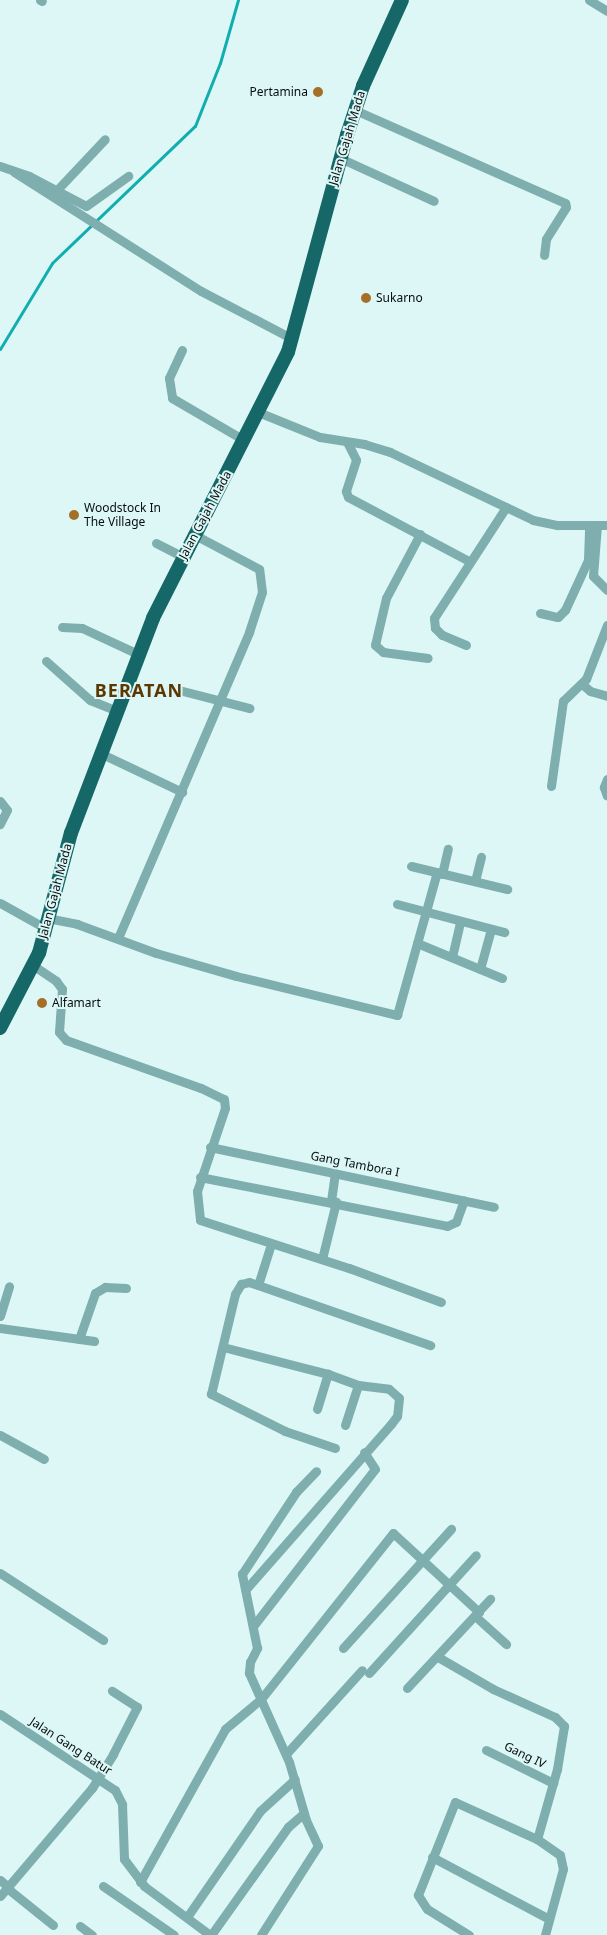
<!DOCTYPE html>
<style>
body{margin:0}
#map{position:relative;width:607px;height:1935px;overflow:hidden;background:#ddf6f6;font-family:"Noto Sans",sans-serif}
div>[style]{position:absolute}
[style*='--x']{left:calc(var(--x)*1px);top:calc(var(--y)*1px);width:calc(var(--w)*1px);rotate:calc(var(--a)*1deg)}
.stream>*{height:3px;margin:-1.5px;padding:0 1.5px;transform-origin:1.5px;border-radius:1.5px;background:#12aeaf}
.minor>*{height:9px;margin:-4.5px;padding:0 4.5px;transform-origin:4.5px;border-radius:4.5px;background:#7eaeae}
.trunk>*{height:14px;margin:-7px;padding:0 7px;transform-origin:7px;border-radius:7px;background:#166768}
.dots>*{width:14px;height:14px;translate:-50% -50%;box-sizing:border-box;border:2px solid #ddf6f6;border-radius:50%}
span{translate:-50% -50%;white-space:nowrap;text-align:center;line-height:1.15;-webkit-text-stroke:4px #ddf6f6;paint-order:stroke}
.poi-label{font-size:12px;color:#060e0e}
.right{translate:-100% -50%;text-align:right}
.left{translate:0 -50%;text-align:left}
.street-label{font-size:12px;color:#060e0e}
.district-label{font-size:18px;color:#5a3800;font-weight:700;letter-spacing:1px}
</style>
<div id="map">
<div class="stream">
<i style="--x:0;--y:349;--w:100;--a:-58.8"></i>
<i style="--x:52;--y:263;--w:198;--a:-43.8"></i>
<i style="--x:195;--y:126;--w:68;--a:-68.4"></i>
<i style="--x:220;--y:63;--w:66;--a:-74.1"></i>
</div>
<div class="minor">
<i style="--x:40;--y:0;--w:2;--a:27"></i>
<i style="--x:589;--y:0;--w:21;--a:31"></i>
<i style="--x:355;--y:110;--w:230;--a:23.9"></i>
<i style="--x:565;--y:203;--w:4;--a:76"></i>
<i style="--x:566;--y:207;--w:38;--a:122"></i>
<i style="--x:546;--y:239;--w:16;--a:97"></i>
<i style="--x:340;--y:158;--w:103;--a:24.6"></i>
<i style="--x:0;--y:166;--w:31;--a:19"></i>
<i style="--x:29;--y:176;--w:64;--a:27.8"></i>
<i style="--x:86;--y:206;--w:52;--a:-35.5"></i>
<i style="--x:14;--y:172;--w:222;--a:32.5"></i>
<i style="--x:201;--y:291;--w:104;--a:27.6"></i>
<i style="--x:56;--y:191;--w:71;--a:-46.7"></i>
<i style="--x:182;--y:350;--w:31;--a:115"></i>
<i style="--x:169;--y:378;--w:20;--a:81"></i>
<i style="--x:172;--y:398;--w:83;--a:30.3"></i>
<i style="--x:258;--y:412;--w:67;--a:22"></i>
<i style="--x:320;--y:437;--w:45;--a:9"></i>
<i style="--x:364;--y:444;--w:27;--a:17"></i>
<i style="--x:390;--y:452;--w:158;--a:25.4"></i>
<i style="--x:533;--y:520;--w:25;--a:12"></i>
<i style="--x:557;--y:525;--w:50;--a:0"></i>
<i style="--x:347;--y:442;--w:20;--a:63"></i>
<i style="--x:356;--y:460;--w:33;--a:108"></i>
<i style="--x:346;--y:491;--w:6;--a:72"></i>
<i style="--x:348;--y:497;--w:137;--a:27.9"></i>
<i style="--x:597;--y:525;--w:51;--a:94.5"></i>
<i style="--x:593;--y:576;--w:20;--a:45"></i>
<i style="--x:420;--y:534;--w:72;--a:118"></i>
<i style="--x:386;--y:598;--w:48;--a:103.2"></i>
<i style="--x:375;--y:645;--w:11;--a:41"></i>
<i style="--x:383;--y:652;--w:45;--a:7.6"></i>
<i style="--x:156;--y:543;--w:30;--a:27"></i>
<i style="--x:540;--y:613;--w:18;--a:13"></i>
<i style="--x:558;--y:617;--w:10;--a:-45"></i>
<i style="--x:565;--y:610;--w:55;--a:-65.3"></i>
<i style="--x:588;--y:560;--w:35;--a:-88"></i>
<i style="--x:62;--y:627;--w:20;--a:3"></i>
<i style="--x:82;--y:628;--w:62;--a:24.9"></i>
<i style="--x:466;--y:645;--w:26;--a:-157"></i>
<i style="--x:442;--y:635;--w:10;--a:-135"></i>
<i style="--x:435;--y:628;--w:10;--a:-96"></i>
<i style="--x:434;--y:618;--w:132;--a:-57"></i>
<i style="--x:46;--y:661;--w:59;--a:41.6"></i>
<i style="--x:90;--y:700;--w:29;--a:22"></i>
<i style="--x:582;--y:684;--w:11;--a:41"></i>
<i style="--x:590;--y:691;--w:18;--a:16"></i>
<i style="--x:171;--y:688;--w:81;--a:14.4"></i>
<i style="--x:100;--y:753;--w:91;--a:25.4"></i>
<i style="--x:607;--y:779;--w:9;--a:111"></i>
<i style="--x:604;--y:787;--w:9;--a:72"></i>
<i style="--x:551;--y:786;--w:86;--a:-82"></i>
<i style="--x:563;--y:701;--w:32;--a:-44"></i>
<i style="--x:586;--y:679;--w:58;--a:-68.7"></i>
<i style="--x:0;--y:801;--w:11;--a:52"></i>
<i style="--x:7;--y:810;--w:16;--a:117"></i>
<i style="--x:411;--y:866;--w:99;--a:13.5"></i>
<i style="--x:442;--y:874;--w:26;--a:-77"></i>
<i style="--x:475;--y:881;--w:25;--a:-76"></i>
<i style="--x:0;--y:903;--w:51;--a:29.1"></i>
<i style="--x:397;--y:904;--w:111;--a:14.7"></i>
<i style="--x:47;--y:918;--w:31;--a:11"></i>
<i style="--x:77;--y:924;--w:84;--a:20.2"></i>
<i style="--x:156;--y:953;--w:83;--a:16"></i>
<i style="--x:236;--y:976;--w:166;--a:13.6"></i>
<i style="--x:397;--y:1015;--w:148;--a:-74.4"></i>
<i style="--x:118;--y:938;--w:333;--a:-66.8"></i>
<i style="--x:249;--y:632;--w:42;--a:-72"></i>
<i style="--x:262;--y:592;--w:23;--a:-97"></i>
<i style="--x:259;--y:569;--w:72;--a:-152"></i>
<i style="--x:417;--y:943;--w:92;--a:22.4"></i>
<i style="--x:452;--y:957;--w:37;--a:-77"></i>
<i style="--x:34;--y:966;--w:27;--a:34"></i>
<i style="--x:56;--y:981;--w:10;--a:53"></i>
<i style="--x:62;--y:989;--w:43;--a:94"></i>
<i style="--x:59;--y:1032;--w:11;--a:49"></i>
<i style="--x:66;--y:1040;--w:143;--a:19.6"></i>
<i style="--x:201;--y:1088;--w:25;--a:26"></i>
<i style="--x:224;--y:1099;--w:9;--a:84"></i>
<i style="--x:225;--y:1108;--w:88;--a:108.6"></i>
<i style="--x:197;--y:1191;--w:29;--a:84"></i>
<i style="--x:200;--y:1220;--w:157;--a:17.9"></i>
<i style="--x:349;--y:1268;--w:98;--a:20.3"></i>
<i style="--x:480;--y:969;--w:41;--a:-74.6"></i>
<i style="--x:210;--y:1147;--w:290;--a:11.9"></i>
<i style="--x:200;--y:1177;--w:252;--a:11.2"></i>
<i style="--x:447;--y:1226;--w:10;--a:-24"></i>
<i style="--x:456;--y:1222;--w:23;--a:-70"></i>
<i style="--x:331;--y:1201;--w:28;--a:-82"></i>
<i style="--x:322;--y:1259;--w:59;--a:-76.2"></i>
<i style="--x:258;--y:1285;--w:43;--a:-72.4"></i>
<i style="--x:0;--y:1316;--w:31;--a:-73"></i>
<i style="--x:0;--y:1328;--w:95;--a:7.9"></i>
<i style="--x:79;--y:1339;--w:49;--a:-70.8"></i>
<i style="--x:95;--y:1293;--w:12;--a:-31"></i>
<i style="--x:105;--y:1287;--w:21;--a:3"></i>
<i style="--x:223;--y:1347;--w:108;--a:14.4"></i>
<i style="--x:328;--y:1374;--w:32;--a:20"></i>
<i style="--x:358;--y:1385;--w:31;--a:7"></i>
<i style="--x:389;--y:1389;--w:13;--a:42"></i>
<i style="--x:399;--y:1398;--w:18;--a:96"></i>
<i style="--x:397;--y:1416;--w:10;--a:127"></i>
<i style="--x:391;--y:1424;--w:220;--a:131.3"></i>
<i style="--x:317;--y:1409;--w:37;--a:-73"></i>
<i style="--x:345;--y:1425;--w:42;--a:-72"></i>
<i style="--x:0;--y:1435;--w:50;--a:28.6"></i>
<i style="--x:335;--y:1448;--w:53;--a:-161.2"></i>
<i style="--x:285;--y:1431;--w:83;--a:-153.4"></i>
<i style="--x:211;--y:1394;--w:103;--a:-76.5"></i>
<i style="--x:235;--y:1294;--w:12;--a:-59"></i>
<i style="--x:241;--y:1284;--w:8;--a:-14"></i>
<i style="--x:249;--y:1282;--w:192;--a:19.2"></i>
<i style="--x:0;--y:1573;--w:123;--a:33"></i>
<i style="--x:475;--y:1616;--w:42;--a:42.1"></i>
<i style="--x:254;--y:1625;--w:197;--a:-52.2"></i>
<i style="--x:375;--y:1469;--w:20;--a:-123"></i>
<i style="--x:343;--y:1648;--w:161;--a:-47.8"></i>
<i style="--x:438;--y:1657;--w:64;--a:30.2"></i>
<i style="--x:493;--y:1689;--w:68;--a:24.3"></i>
<i style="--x:555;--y:1717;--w:13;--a:45"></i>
<i style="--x:564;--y:1726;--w:44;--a:99.2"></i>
<i style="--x:557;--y:1769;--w:73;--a:105.9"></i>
<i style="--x:369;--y:1673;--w:159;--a:-47.8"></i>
<i style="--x:407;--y:1688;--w:122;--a:-47"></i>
<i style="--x:0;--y:1714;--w:138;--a:33.5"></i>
<i style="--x:115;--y:1790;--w:16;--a:63"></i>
<i style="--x:122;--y:1804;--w:55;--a:87.9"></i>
<i style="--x:124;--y:1859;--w:34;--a:53"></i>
<i style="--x:144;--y:1886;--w:82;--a:36.6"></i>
<i style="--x:486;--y:1750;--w:75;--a:26.2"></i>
<i style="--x:286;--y:1754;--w:113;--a:-47.9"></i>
<i style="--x:432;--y:1857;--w:132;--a:27.9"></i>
<i style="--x:0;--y:1880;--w:11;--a:41"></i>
<i style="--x:140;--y:1882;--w:175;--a:-60.9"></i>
<i style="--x:225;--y:1729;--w:47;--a:-39.8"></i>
<i style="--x:261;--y:1699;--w:212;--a:-51.5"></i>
<i style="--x:393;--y:1533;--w:117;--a:42.6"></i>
<i style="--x:103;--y:1886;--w:86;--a:34.6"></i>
<i style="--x:7;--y:1888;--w:59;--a:38.8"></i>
<i style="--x:0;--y:1896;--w:142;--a:-49.6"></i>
<i style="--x:92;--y:1788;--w:40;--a:-58"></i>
<i style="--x:113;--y:1754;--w:53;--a:-62.9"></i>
<i style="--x:137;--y:1707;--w:30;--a:-147"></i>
<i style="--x:187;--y:1917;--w:129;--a:-55.4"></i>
<i style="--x:260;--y:1811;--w:47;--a:-42.4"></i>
<i style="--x:80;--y:1926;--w:15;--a:37"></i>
<i style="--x:211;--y:1935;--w:133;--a:-54.5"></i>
<i style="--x:288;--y:1827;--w:21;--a:-41"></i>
<i style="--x:261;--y:1935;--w:106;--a:-57.4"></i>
<i style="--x:318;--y:1846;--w:29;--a:-115"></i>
<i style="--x:306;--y:1820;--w:60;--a:-106.3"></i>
<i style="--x:289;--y:1762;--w:98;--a:-114.2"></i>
<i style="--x:249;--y:1673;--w:11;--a:-85"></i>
<i style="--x:250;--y:1662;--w:16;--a:-63"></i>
<i style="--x:257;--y:1648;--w:76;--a:-101.5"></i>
<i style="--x:242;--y:1574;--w:98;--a:-56.6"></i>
<i style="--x:296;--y:1492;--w:29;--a:-46"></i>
<i style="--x:469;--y:1935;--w:49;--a:-148.2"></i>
<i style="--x:427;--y:1909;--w:17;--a:-123"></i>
<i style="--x:418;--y:1895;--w:100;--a:-68.3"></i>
<i style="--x:455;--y:1802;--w:90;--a:24.3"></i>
<i style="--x:537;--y:1839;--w:28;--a:35"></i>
<i style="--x:560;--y:1855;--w:14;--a:78"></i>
<i style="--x:563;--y:1869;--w:68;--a:105.3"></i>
</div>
<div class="trunk">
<i style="--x:0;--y:1028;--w:85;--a:-62.5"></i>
<i style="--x:39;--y:953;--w:124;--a:-75.1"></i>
<i style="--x:71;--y:833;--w:230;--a:-69.1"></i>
<i style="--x:153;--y:618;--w:298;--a:-63.1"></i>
<i style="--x:288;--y:352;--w:225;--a:-74.8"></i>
<i style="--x:347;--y:135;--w:52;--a:-71.9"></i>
<i style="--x:363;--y:86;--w:94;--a:-65.6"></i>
</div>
<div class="dots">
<i style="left:318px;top:92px;background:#a47028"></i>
<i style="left:366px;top:298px;background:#a47028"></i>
<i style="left:74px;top:515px;background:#a47028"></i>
<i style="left:42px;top:1003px;background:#a47028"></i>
</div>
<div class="poi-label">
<span class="right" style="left:308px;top:92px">Pertamina</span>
<span class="left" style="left:376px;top:298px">Sukarno</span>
<span class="left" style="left:84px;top:515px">Woodstock In<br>The Village</span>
<span class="left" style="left:52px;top:1003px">Alfamart</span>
</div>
<div class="street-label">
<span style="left:347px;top:138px;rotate:-73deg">Jalan Gajah Mada</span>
<span style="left:205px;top:515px;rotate:-62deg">Jalan Gajah Mada</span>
<span style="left:55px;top:891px;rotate:-75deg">Jalan Gajah Mada</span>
<span style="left:355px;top:1164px;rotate:11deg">Gang Tambora I</span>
<span style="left:71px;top:1746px;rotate:33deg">Jalan Gang Batur</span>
<span style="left:525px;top:1755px;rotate:26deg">Gang IV</span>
</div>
<div class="district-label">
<span style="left:139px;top:690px">BERATAN</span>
</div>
</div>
